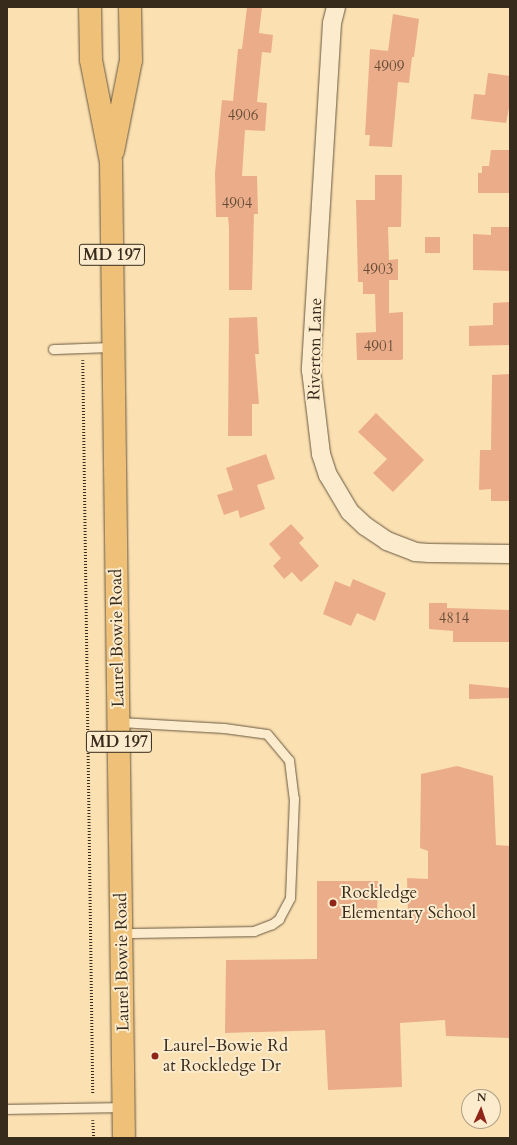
<!DOCTYPE html>
<style>
body{margin:0}
#map{position:relative;width:517px;height:1145px;overflow:hidden;background:#fbe0b1;font-family:Cardo,serif}
div>[style]{position:absolute}
[style*='--x']{left:calc(var(--x)*1px);top:calc(var(--y)*1px);width:calc(var(--w)*1px);rotate:calc(var(--a)*1deg)}
.building>*{inset:0;background:#ebad89}
.path>*{height:2.5px;margin-top:-1.25px;transform-origin:0;background:repeating-linear-gradient(90deg,#372b1c 0 1px,transparent 0 3px)}
.roads{filter:drop-shadow(0 0 1px #685841) drop-shadow(0 0 1px #685841)}
.lane>*{height:9px;margin:-4.5px;padding:0 4.5px;transform-origin:4.5px;border-radius:4.5px;background:#fcebcc}
.street>*{height:18px;margin:-9px;padding:0 9px;transform-origin:9px;border-radius:9px;background:#fcebcc}
.primary>*{height:22px;margin:-11px;padding:0 11px;transform-origin:11px;border-radius:11px;background:#eec078}
.dots>*{width:11px;height:11px;translate:-50% -50%;box-sizing:border-box;border:2px solid #fcebcc;border-radius:50%}
span{translate:-50% -50%;white-space:nowrap;text-align:center;line-height:1.15;-webkit-text-stroke:4px #fcebcc;paint-order:stroke}
.number-label{font-size:15px;color:#644c37}
.number-label span{-webkit-text-stroke-width:0}
.shield-label span{padding:1px 3px;background:#fcebcc;border:1px solid;border-radius:3px;-webkit-text-stroke-width:0}
.shield-label{font-size:16px;color:#372b1c;font-weight:700}
.street-label{font-size:17px;color:#372b1c}
.poi-label{font-size:17px;color:#372b1c}
.left{translate:0 -50%;text-align:left}
.frame{position:absolute;inset:0;border:8px solid #372b1c;pointer-events:none}
.north{position:absolute;left:461px;top:1089px;width:40px;height:40px;box-sizing:border-box;background:#fcebcc;border:1px solid #ad9e86;border-radius:50%;rotate:3deg;font-size:11px;font-weight:700;line-height:16px;text-align:center;color:#372b1c}
.north::after{content:'';display:block;margin:auto;width:14px;height:18px;background:#8f2418;clip-path:polygon(50% 0,100% 100%,50% 72%,0 100%)}
</style>
<div id="map">
<div class="building">
<i style="clip-path:polygon(247px 7px,262px 7px,259px 33px,273px 35px,271px 53px,262px 52px,257px 102px,267px 103px,265px 131px,245px 130px,242px 176px,257px 176px,258px 214px,254px 214px,252px 290px,229px 290px,229px 227px,228px 217px,216px 217px,215px 173px,222px 100px,233px 101px,238px 49px,242px 49px)"></i>
<i style="clip-path:polygon(393px 14px,419px 19px,414px 57px,412px 57px,409px 83px,398px 82px,392px 147px,369px 146px,370px 135px,365px 135px,370px 49px,388px 51px)"></i>
<i style="clip-path:polygon(488px 73px,510px 76px,510px 103px,506px 123px,471px 119px,474px 94px,485px 95px)"></i>
<i style="clip-path:polygon(491px 150px,510px 150px,510px 193px,478px 193px,478px 173px,482px 173px,482px 166px,489px 166px)"></i>
<i style="clip-path:polygon(375px 175px,402px 175px,401px 227px,388px 227px,389px 260px,398px 259px,398px 280px,389px 280px,389px 313px,403px 312px,403px 359px,401px 360px,357px 360px,356px 333px,376px 332px,375px 294px,363px 294px,363px 282px,358px 282px,356px 200px,375px 200px)"></i>
<i style="clip-path:polygon(491px 227px,510px 227px,510px 271px,473px 270px,473px 234px,491px 235px)"></i>
<i style="clip-path:polygon(425px 237px,440px 237px,440px 253px,425px 253px)"></i>
<i style="clip-path:polygon(510px 302px,510px 345px,469px 346px,469px 326px,493px 325px,493px 303px)"></i>
<i style="clip-path:polygon(257px 317px,259px 354px,255px 354px,259px 404px,252px 404px,252px 436px,228px 436px,229px 318px)"></i>
<i style="clip-path:polygon(510px 374px,510px 501px,491px 501px,491px 489px,479px 490px,480px 450px,491px 450px,492px 375px)"></i>
<i style="clip-path:polygon(376px 413px,424px 460px,393px 492px,373px 473px,387px 459px,358px 432px)"></i>
<i style="clip-path:polygon(266px 454px,275px 479px,257px 485px,265px 509px,240px 518px,238px 510px,224px 515px,217px 495px,233px 490px,226px 468px)"></i>
<i style="clip-path:polygon(291px 524px,304px 538px,299px 543px,319px 566px,301px 582px,292px 572px,284px 579px,273px 566px,281px 558px,269px 544px)"></i>
<i style="clip-path:polygon(353px 579px,386px 593px,375px 621px,357px 613px,351px 626px,323px 614px,335px 581px,350px 587px)"></i>
<i style="clip-path:polygon(429px 603px,447px 603px,447px 608px,510px 610px,510px 642px,453px 642px,453px 631px,429px 629px)"></i>
<i style="clip-path:polygon(469px 684px,510px 688px,510px 698px,469px 699px)"></i>
<i style="clip-path:polygon(457px 766px,493px 776px,496px 845px,510px 846px,510px 1038px,446px 1036px,445px 1020px,400px 1023px,402px 1087px,328px 1090px,325px 1030px,225px 1033px,226px 960px,317px 959px,317px 881px,378px 881px,377px 912px,408px 912px,407px 878px,428px 879px,428px 851px,420px 848px,421px 774px)"></i>
</div>
<div class="path">
<i style="--x:83;--y:360;--w:733;--a:89.22"></i>
<i style="--x:93;--y:1120;--w:18;--a:87"></i>
</div>
<div class="roads">
<div class="lane">
<i style="--x:53;--y:349;--w:60;--a:-1.9"></i>
<i style="--x:119;--y:722;--w:105;--a:3.3"></i>
<i style="--x:224;--y:728;--w:43;--a:7.9"></i>
<i style="--x:267;--y:734;--w:34;--a:50"></i>
<i style="--x:289;--y:760;--w:38;--a:83"></i>
<i style="--x:294;--y:798;--w:100;--a:92.3"></i>
<i style="--x:290;--y:898;--w:24;--a:118"></i>
<i style="--x:279;--y:919;--w:9;--a:144"></i>
<i style="--x:272;--y:924;--w:19;--a:159"></i>
<i style="--x:254;--y:931;--w:132;--a:179.1"></i>
<i style="--x:7;--y:1109;--w:116;--a:-1"></i>
</div>
<div class="street">
<i style="--x:336;--y:7;--w:16;--a:104"></i>
<i style="--x:332;--y:23;--w:348;--a:93.5"></i>
<i style="--x:311;--y:370;--w:85;--a:83.2"></i>
<i style="--x:321;--y:454;--w:22;--a:72"></i>
<i style="--x:328;--y:475;--w:43;--a:59.3"></i>
<i style="--x:350;--y:512;--w:21;--a:43"></i>
<i style="--x:365;--y:526;--w:27;--a:34"></i>
<i style="--x:387;--y:541;--w:30;--a:21"></i>
<i style="--x:415;--y:552;--w:14;--a:4"></i>
<i style="--x:429;--y:553;--w:81;--a:0.7"></i>
</div>
<div class="primary">
<i style="--x:90;--y:7;--w:53;--a:88.9"></i>
<i style="--x:91;--y:60;--w:104;--a:78.9"></i>
<i style="--x:111;--y:162;--w:976;--a:89.24"></i>
<i style="--x:113;--y:151;--w:93;--a:-78.8"></i>
<i style="--x:131;--y:60;--w:53;--a:-91.1"></i>
</div>
</div>
<div class="dots">
<i style="left:333px;top:903px;background:#8f2418"></i>
<i style="left:155px;top:1056px;background:#8f2418"></i>
</div>
<div class="number-label">
<span style="left:389px;top:67px">4909</span>
<span style="left:243px;top:116px">4906</span>
<span style="left:237px;top:204px">4904</span>
<span style="left:378px;top:270px">4903</span>
<span style="left:379px;top:347px">4901</span>
<span style="left:454px;top:619px">4814</span>
</div>
<div class="shield-label">
<span style="left:112px;top:255px">MD 197</span>
<span style="left:119px;top:742px">MD 197</span>
</div>
<div class="street-label">
<span style="left:315px;top:349px;rotate:-89deg">Riverton Lane</span>
<span style="left:117px;top:638px;rotate:-91deg">Laurel Bowie Road</span>
<span style="left:122px;top:962px;rotate:-91deg">Laurel Bowie Road</span>
</div>
<div class="poi-label">
<span class="left" style="left:341px;top:903px">Rockledge<br>Elementary School</span>
<span class="left" style="left:163px;top:1056px">Laurel-Bowie Rd<br>at Rockledge Dr</span>
</div>
<div class="frame"></div>
<div class="north">N</div>
</div>
